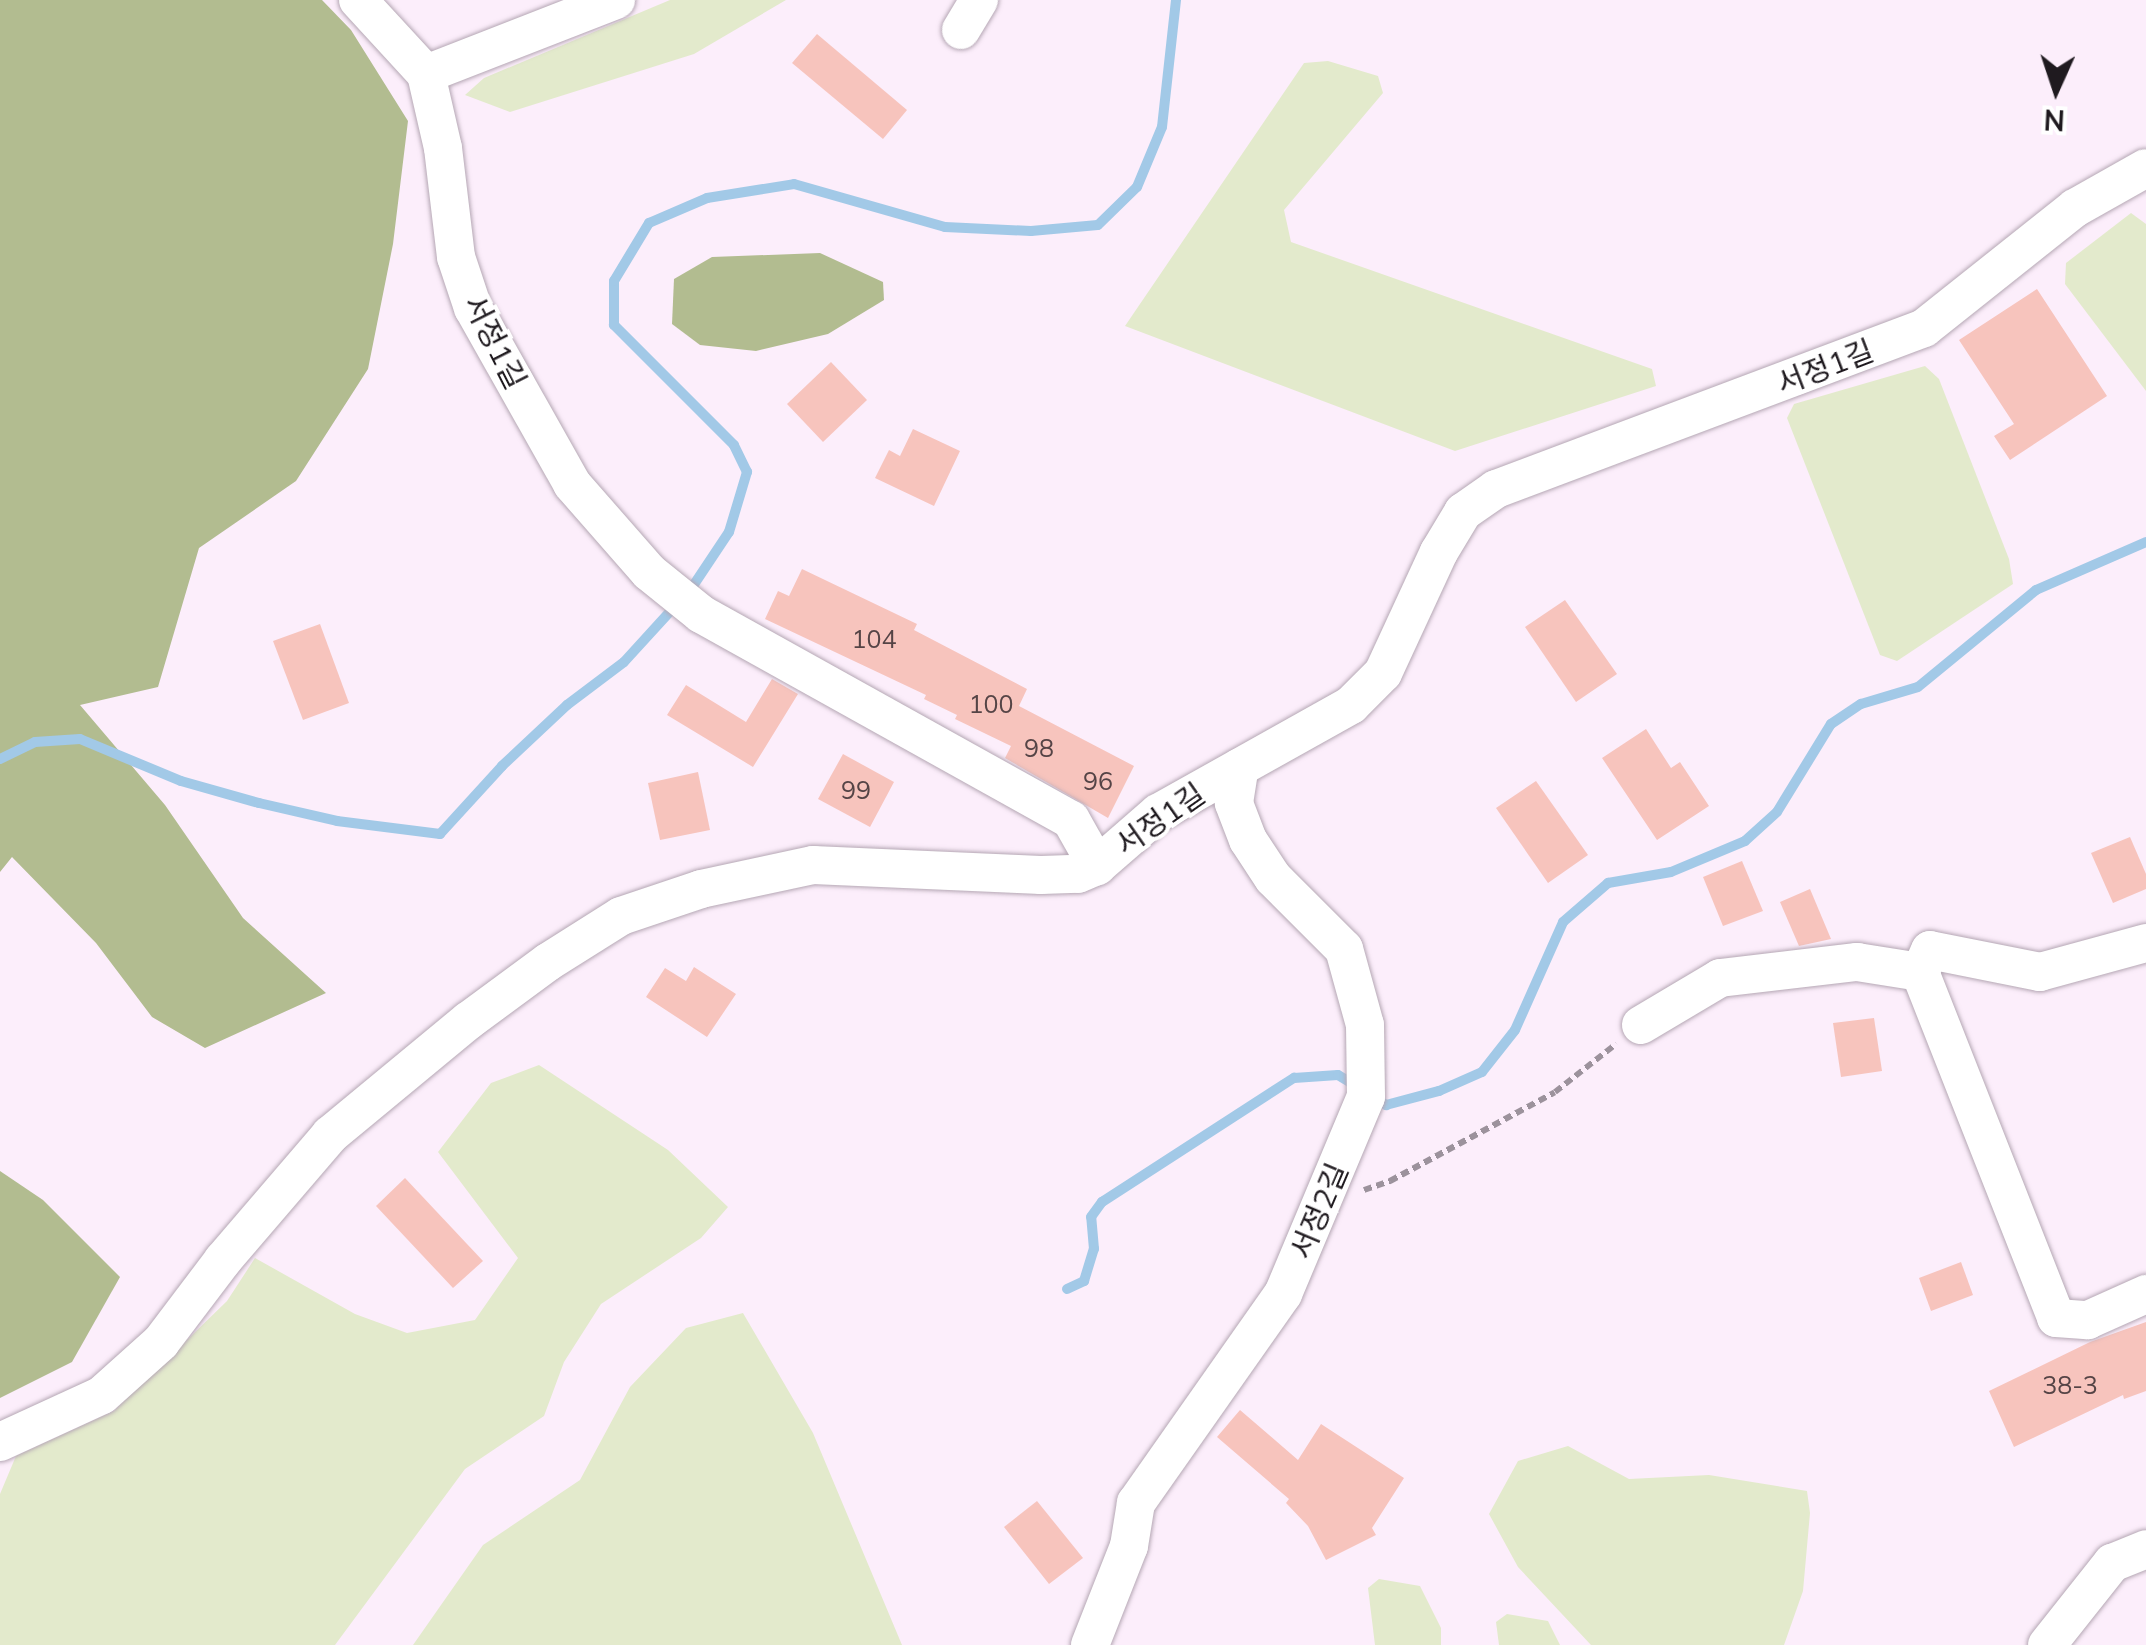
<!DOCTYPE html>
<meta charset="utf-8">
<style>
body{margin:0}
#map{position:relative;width:2146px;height:1645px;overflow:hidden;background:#fceefb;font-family:Mulish,"Noto Sans KR",sans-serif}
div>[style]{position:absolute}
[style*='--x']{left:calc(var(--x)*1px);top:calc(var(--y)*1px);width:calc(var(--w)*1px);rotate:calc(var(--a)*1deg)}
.green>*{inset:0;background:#e3eacc}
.forest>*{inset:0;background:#b2bc90}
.stream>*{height:10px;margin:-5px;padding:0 5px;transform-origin:5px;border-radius:5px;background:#a2c9e7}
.building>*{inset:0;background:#f7c4bd}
.path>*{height:6px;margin-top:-3px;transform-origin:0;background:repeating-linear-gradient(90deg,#9c929c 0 8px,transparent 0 13px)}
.roads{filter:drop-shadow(0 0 2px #b5a7b4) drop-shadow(0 0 2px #b5a7b4)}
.minor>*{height:38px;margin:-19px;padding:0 19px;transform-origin:19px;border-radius:19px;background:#fff}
span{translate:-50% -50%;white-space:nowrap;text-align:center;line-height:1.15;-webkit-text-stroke:8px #fff;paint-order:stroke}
.number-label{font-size:25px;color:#554446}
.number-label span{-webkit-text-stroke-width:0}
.street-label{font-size:30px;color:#1f1a1f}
.north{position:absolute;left:2006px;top:40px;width:100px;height:100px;-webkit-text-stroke:8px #fff;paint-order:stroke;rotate:183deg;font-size:28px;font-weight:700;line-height:40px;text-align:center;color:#1f1a1f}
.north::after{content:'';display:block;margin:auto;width:35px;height:45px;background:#1f1a1f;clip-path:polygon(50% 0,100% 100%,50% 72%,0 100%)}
</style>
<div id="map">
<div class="green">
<i style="clip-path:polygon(670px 0,786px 0,694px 54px,510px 112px,465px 95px,484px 78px)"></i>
<i style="clip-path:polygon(1328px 61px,1378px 76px,1383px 93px,1284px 210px,1291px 242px,1652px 369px,1656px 386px,1455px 451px,1125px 326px,1304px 63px)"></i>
<i style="clip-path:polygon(2131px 213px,2146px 224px,2146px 391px,2065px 284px,2066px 263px)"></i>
<i style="clip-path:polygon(1925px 366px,1939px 379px,2009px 559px,2013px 584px,1897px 661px,1880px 655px,1787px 418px,1794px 404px)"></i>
<i style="clip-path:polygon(539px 1065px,668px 1150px,728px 1207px,701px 1238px,601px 1304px,564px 1362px,544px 1416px,465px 1469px,335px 1645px,0 1645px,0 1494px,16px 1456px,114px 1411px,227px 1301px,255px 1258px,355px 1314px,407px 1333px,475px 1320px,518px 1258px,438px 1152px,491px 1083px)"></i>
<i style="clip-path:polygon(743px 1313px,813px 1433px,902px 1645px,413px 1645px,483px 1545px,580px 1480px,630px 1387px,686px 1328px)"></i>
<i style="clip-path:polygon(1568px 1446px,1629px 1479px,1709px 1475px,1807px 1491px,1810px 1513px,1803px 1591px,1784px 1645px,1591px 1645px,1518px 1567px,1489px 1514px,1518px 1461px)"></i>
<i style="clip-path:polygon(1379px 1579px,1420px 1586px,1441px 1628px,1441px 1645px,1375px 1645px,1368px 1588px)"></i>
<i style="clip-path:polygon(1507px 1614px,1548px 1621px,1560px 1645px,1499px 1645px,1496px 1622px)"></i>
</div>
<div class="forest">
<i style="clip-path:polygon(0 0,322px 0,351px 30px,408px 121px,393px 244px,368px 369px,296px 481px,199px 548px,158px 687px,80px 705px,165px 805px,243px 918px,326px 993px,205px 1048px,152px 1017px,96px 943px,12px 857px,0 872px)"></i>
<i style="clip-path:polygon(820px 253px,883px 282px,884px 300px,828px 334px,756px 351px,700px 345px,672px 324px,674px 279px,712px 257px)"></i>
<i style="clip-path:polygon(0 1171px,43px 1200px,120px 1277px,72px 1362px,0 1398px)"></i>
</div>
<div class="stream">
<i style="--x:689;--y:592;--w:72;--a:-56.3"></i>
<i style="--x:729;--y:532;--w:63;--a:-73.3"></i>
<i style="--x:747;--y:472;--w:30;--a:-116"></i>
<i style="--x:734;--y:445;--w:170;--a:-135"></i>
<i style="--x:614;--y:325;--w:44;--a:-90"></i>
<i style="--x:614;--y:281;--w:68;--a:-58.9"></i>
<i style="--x:649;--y:223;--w:63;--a:-23.3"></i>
<i style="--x:707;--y:198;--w:88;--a:-9.1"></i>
<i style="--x:794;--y:184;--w:157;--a:15.9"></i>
<i style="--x:945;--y:227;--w:86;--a:2.7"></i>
<i style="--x:1031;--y:231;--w:67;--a:-5.1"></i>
<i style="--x:1098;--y:225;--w:54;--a:-44.3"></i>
<i style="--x:1137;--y:187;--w:65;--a:-67.4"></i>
<i style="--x:1162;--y:127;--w:128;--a:-83.7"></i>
<i style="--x:0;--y:759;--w:39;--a:-26"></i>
<i style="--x:35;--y:742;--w:45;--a:-3.8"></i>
<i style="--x:80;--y:739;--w:109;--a:22.6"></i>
<i style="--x:181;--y:781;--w:81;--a:15.8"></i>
<i style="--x:259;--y:803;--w:80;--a:13"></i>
<i style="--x:337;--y:821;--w:104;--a:7.2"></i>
<i style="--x:440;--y:834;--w:92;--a:-47.6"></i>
<i style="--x:502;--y:766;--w:89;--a:-43.2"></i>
<i style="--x:567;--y:705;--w:71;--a:-37"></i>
<i style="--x:624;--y:662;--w:79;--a:-47.6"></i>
<i style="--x:1372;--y:1096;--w:17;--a:33"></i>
<i style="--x:1386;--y:1105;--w:55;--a:-14.8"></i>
<i style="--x:1439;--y:1091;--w:47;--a:-23.8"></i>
<i style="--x:1482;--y:1072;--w:53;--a:-51.8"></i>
<i style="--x:1515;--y:1030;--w:118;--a:-66"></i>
<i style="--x:1563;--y:922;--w:60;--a:-40.9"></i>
<i style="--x:1608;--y:883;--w:64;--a:-9.9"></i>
<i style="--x:1671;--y:872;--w:80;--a:-22.7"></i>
<i style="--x:1745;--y:841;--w:43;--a:-42.2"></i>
<i style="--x:1777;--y:812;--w:103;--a:-58.5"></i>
<i style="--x:1831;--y:724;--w:36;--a:-34"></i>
<i style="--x:1861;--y:704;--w:59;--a:-16.6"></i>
<i style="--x:1918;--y:687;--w:153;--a:-39.4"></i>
<i style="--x:2036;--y:590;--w:120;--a:-23.6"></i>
<i style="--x:1067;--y:1289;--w:19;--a:-25"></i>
<i style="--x:1084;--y:1281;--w:34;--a:-73"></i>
<i style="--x:1094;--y:1249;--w:32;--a:-95"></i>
<i style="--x:1091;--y:1217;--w:19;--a:-54"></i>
<i style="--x:1102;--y:1202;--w:229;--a:-32.9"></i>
<i style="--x:1294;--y:1078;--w:44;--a:-3.9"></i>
<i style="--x:1338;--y:1075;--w:23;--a:31"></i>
</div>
<div class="building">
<i style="clip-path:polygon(817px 34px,907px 110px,883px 139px,792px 63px)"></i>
<i style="clip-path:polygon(2037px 289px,2107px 396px,2010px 460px,1994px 436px,2014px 424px,1959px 340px)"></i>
<i style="clip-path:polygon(831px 362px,867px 400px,823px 442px,787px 404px)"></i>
<i style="clip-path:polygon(913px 429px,960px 451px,934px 506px,875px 478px,889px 450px,900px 456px)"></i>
<i style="clip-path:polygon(802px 569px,917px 624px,914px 630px,1027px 689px,1019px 706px,1134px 766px,1108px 818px,1005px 758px,1011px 746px,955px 719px,957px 715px,924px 699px,926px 695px,765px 619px,778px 591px,789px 596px)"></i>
<i style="clip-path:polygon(1565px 600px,1617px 674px,1576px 702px,1525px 627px)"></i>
<i style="clip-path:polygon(320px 624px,349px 703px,303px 720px,273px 641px)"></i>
<i style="clip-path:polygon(772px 679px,798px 694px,753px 767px,667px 715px,686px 685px,746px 722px)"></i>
<i style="clip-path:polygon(1646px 729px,1671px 768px,1680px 762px,1709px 806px,1657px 840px,1602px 758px)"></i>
<i style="clip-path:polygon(843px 754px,894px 782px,870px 827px,818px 799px)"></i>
<i style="clip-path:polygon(698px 772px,710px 830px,660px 840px,648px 783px)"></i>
<i style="clip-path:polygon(1536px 781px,1588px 855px,1548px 883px,1496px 808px)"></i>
<i style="clip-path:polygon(2130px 837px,2146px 874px,2146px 889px,2113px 903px,2091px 853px)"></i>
<i style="clip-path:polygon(1742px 861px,1763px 911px,1723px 926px,1703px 877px)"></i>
<i style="clip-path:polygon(1810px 889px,1831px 939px,1799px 946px,1780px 902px)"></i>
<i style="clip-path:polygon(694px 967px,736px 994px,707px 1037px,646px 997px,665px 968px,686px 981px)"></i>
<i style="clip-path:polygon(1874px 1018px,1882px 1071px,1841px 1077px,1833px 1023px)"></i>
<i style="clip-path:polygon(405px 1178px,483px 1261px,453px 1288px,376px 1206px)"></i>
<i style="clip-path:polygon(1961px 1262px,1973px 1295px,1931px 1311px,1919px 1278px)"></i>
<i style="clip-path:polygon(2146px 1322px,2146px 1391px,2124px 1399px,2123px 1395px,2014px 1447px,1989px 1391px,2090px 1342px)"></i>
<i style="clip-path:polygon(1240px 1410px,1298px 1460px,1321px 1424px,1404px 1478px,1372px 1528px,1376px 1535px,1326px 1560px,1308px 1526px,1286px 1503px,1289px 1499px,1217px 1437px)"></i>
<i style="clip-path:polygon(1037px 1501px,1083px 1558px,1049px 1584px,1004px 1527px)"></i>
</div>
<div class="path">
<i style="--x:1364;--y:1190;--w:28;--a:-19"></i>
<i style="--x:1390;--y:1181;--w:187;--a:-28.3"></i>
<i style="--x:1555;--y:1092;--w:78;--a:-38.2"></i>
</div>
<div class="roads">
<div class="minor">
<i style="--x:358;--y:0;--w:100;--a:47.4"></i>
<i style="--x:426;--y:74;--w:76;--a:77.1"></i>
<i style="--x:443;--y:148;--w:110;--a:83.2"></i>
<i style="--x:456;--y:257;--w:54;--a:71.6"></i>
<i style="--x:473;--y:308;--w:202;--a:60.6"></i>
<i style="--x:572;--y:484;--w:117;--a:48.8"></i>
<i style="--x:649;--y:572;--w:67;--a:38.9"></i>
<i style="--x:701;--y:614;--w:423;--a:29.1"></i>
<i style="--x:1071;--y:820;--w:53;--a:60.5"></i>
<i style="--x:961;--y:30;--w:35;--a:-59"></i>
<i style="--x:426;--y:74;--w:204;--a:-21.3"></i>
<i style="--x:2146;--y:943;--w:110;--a:164.7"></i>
<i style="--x:2040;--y:972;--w:112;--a:-168.7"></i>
<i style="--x:1930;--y:950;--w:24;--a:114"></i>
<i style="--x:1920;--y:972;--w:372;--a:68.5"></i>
<i style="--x:2056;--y:1318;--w:32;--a:4"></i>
<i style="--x:2088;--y:1320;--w:64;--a:-24.1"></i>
<i style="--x:1641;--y:1025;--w:92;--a:-30.7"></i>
<i style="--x:1720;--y:978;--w:138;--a:-6.7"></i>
<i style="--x:1857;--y:962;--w:64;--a:9"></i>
<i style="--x:0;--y:1442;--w:112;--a:-24.7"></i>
<i style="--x:102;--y:1395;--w:79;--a:-41.9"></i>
<i style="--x:161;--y:1342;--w:103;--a:-52.9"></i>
<i style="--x:223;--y:1260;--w:165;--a:-49.4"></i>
<i style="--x:330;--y:1135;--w:179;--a:-39.6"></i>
<i style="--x:468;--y:1021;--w:99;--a:-36.4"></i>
<i style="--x:548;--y:962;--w:86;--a:-32.2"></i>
<i style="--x:621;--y:916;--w:84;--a:-18.6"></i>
<i style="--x:701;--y:889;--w:115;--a:-12.1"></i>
<i style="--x:813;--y:865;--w:228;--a:2.5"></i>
<i style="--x:1041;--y:875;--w:37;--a:-2"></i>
<i style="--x:1078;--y:874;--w:21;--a:-23"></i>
<i style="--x:1097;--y:866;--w:81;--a:-41"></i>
<i style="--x:1158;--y:813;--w:221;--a:-29.2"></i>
<i style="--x:1351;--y:705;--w:45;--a:-45"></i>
<i style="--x:1383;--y:673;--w:133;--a:-65.2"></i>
<i style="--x:1439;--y:552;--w:47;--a:-59"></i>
<i style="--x:1463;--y:512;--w:40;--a:-34.9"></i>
<i style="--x:1496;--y:489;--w:457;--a:-20.6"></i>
<i style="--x:1924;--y:328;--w:193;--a:-38.5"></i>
<i style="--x:2075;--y:208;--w:81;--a:-29.4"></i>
<i style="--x:1090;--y:1645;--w:106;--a:-68.5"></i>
<i style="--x:1129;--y:1546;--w:44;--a:-80.8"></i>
<i style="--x:1136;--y:1503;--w:256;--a:-54.9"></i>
<i style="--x:1283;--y:1294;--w:214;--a:-67.2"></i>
<i style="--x:1366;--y:1097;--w:72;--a:-90.8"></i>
<i style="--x:1365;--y:1025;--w:79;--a:-105.4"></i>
<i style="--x:1344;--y:949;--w:100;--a:-135"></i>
<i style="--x:1273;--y:878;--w:45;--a:-123.3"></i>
<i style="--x:1248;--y:840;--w:40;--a:-111"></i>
<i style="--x:1234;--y:803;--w:36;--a:-81"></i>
<i style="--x:2047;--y:1645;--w:105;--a:-51.6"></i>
<i style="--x:2112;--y:1563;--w:37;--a:-22"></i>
</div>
</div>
<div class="number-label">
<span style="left:874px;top:639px">104</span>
<span style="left:991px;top:704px">100</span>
<span style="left:1039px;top:748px">98</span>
<span style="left:1098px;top:781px">96</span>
<span style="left:856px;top:790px">99</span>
<span style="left:2070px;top:1385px">38-3</span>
</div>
<div class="street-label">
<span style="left:495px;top:342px;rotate:63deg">서정1길</span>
<span style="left:1825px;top:367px;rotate:-21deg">서정1길</span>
<span style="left:1160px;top:819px;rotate:-35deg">서정1길</span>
<span style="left:1319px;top:1211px;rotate:-67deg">서정2길</span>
</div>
<div class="north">N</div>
</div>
